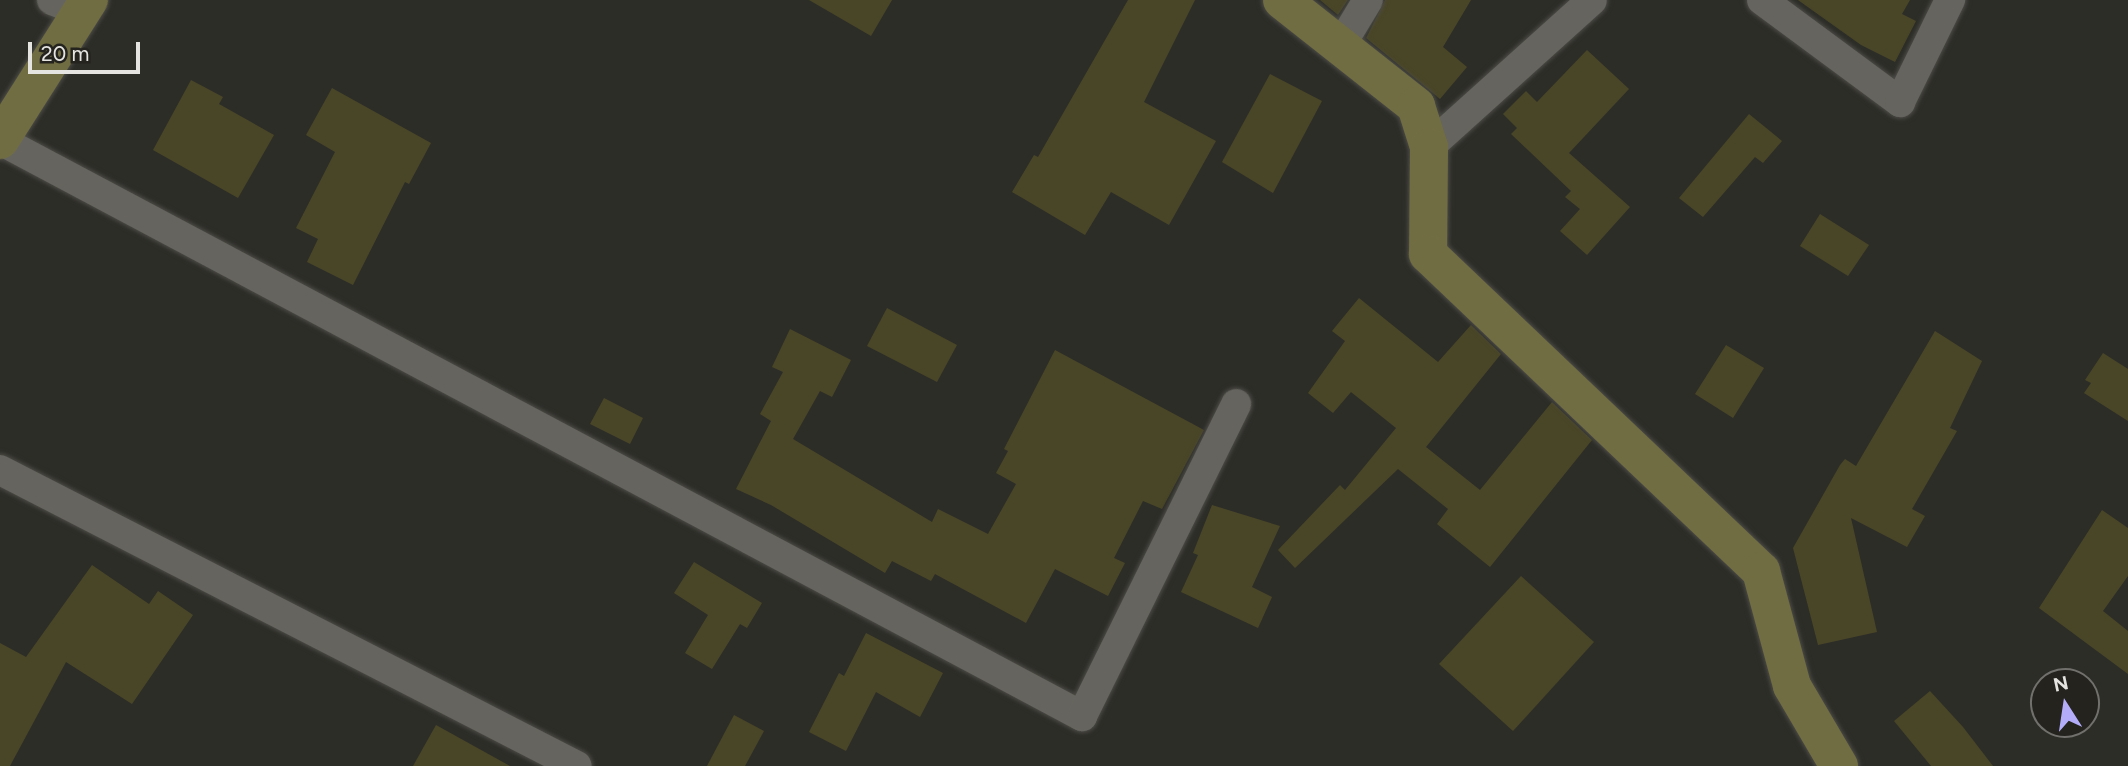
<!DOCTYPE html>
<style>
body{margin:0}
#map{position:relative;width:2128px;height:766px;overflow:hidden;background:#2d2d28;font-family:Figtree,sans-serif}
div>[style]{position:absolute}
[style*='--x']{left:calc(var(--x)*1px);top:calc(var(--y)*1px);width:calc(var(--w)*1px);rotate:calc(var(--a)*1deg)}
.building>*{inset:0;background:#494627}
.roads{filter:drop-shadow(0 0 2px #4c4b46) drop-shadow(0 0 2px #4c4b46)}
.street>*{height:30px;margin:-15px;padding:0 15px;transform-origin:15px;border-radius:15px;background:#65645e}
.secondary>*{height:38px;margin:-19px;padding:0 19px;transform-origin:19px;border-radius:19px;background:#716d42}
span{translate:-50% -50%;white-space:nowrap;text-align:center;line-height:1.15;-webkit-text-stroke:5px #24231e;paint-order:stroke}
.north{position:absolute;left:2030px;top:668px;width:70px;height:70px;box-sizing:border-box;background:#24231e;border:2px solid #71706c;border-radius:50%;rotate:348deg;font-size:19px;font-weight:700;line-height:28px;text-align:center;color:#e5e4e1}
.north::after{content:'';display:block;margin:auto;width:24px;height:32px;background:#b3adf9;clip-path:polygon(50% 0,100% 100%,50% 72%,0 100%)}
.scale{position:absolute;left:28px;top:42px;width:112px;height:32px;box-sizing:border-box;border:4px solid #e5e4e1;border-top:0;padding-left:9px;font-size:21px;line-height:24px;white-space:nowrap;color:#e5e4e1;-webkit-text-stroke:5px #24231e;paint-order:stroke}
</style>
<div id="map">
<div class="building">
<i style="clip-path:polygon(809px 0,892px 0,871px 36px)"></i>
<i style="clip-path:polygon(1128px 0,1195px 0,1144px 102px,1216px 141px,1169px 225px,1111px 192px,1085px 235px,1012px 192px,1034px 155px,1038px 157px)"></i>
<i style="clip-path:polygon(1320px 0,1348px 0,1338px 15px)"></i>
<i style="clip-path:polygon(1385px 0,1471px 0,1443px 47px,1467px 67px,1440px 99px,1366px 38px)"></i>
<i style="clip-path:polygon(1798px 0,1910px 0,1902px 14px,1916px 21px,1895px 62px,1861px 45px)"></i>
<i style="clip-path:polygon(1587px 50px,1629px 89px,1569px 153px,1630px 207px,1587px 255px,1560px 231px,1580px 209px,1565px 197px,1571px 191px,1511px 134px,1517px 128px,1503px 114px,1526px 91px,1537px 102px)"></i>
<i style="clip-path:polygon(1270px 74px,1322px 101px,1273px 193px,1222px 162px)"></i>
<i style="clip-path:polygon(191px 80px,223px 97px,219px 104px,274px 135px,238px 198px,153px 150px)"></i>
<i style="clip-path:polygon(332px 88px,431px 143px,409px 184px,405px 182px,353px 285px,307px 262px,318px 239px,296px 228px,335px 152px,306px 135px)"></i>
<i style="clip-path:polygon(1749px 114px,1782px 141px,1763px 163px,1755px 157px,1703px 217px,1679px 198px)"></i>
<i style="clip-path:polygon(1820px 214px,1869px 245px,1848px 276px,1800px 246px)"></i>
<i style="clip-path:polygon(1359px 298px,1438px 362px,1471px 325px,1501px 354px,1426px 447px,1480px 490px,1552px 402px,1592px 440px,1490px 567px,1437px 524px,1448px 509px,1398px 469px,1295px 568px,1278px 550px,1340px 485px,1345px 490px,1396px 428px,1351px 392px,1333px 413px,1308px 393px,1345px 341px,1332px 331px)"></i>
<i style="clip-path:polygon(887px 308px,957px 345px,937px 382px,867px 346px)"></i>
<i style="clip-path:polygon(790px 329px,851px 360px,832px 397px,820px 391px,793px 439px,932px 522px,938px 509px,988px 534px,1016px 484px,996px 473px,1008px 451px,1004px 449px,1055px 350px,1204px 430px,1162px 509px,1143px 501px,1114px 558px,1125px 563px,1108px 596px,1055px 569px,1026px 623px,935px 574px,931px 581px,892px 561px,885px 573px,771px 505px,736px 489px,771px 421px,760px 414px,783px 372px,772px 367px)"></i>
<i style="clip-path:polygon(1935px 331px,1982px 361px,1950px 428px,1957px 431px,1912px 509px,1925px 516px,1907px 547px,1851px 518px,1877px 632px,1818px 645px,1793px 548px,1840px 465px,1845px 459px,1856px 466px)"></i>
<i style="clip-path:polygon(1726px 345px,1764px 368px,1733px 418px,1695px 394px)"></i>
<i style="clip-path:polygon(2103px 353px,2128px 369px,2128px 421px,2084px 393px,2091px 383px,2085px 380px)"></i>
<i style="clip-path:polygon(604px 398px,643px 418px,630px 444px,590px 424px)"></i>
<i style="clip-path:polygon(1212px 505px,1280px 526px,1252px 587px,1272px 597px,1258px 628px,1181px 592px,1198px 555px,1193px 553px)"></i>
<i style="clip-path:polygon(2102px 510px,2128px 528px,2128px 576px,2103px 611px,2128px 631px,2128px 674px,2039px 608px)"></i>
<i style="clip-path:polygon(694px 562px,762px 603px,747px 628px,740px 624px,712px 669px,685px 653px,708px 615px,674px 593px)"></i>
<i style="clip-path:polygon(92px 565px,149px 604px,158px 591px,193px 615px,132px 704px,66px 662px,10px 766px,0 766px,0 643px,26px 657px)"></i>
<i style="clip-path:polygon(1521px 576px,1594px 642px,1513px 731px,1439px 664px)"></i>
<i style="clip-path:polygon(866px 633px,943px 673px,920px 717px,876px 692px,846px 751px,809px 732px,839px 673px,844px 676px)"></i>
<i style="clip-path:polygon(1930px 691px,1963px 727px,1993px 766px,1931px 766px,1894px 721px)"></i>
<i style="clip-path:polygon(734px 715px,764px 731px,745px 766px,707px 766px)"></i>
<i style="clip-path:polygon(436px 725px,510px 766px,413px 766px)"></i>
</div>
<div class="roads">
<div class="street">
<i style="--x:52;--y:0;--w:30;--a:21"></i>
<i style="--x:1762;--y:0;--w:172;--a:36.5"></i>
<i style="--x:1900;--y:102;--w:114;--a:-63.9"></i>
<i style="--x:1339;--y:48;--w:56;--a:-58.9"></i>
<i style="--x:0;--y:140;--w:1226;--a:28.03"></i>
<i style="--x:1082;--y:716;--w:348;--a:-63.7"></i>
<i style="--x:1429;--y:147;--w:219;--a:-42"></i>
<i style="--x:0;--y:470;--w:648;--a:27.16"></i>
</div>
<div class="secondary">
<i style="--x:1282;--y:0;--w:171;--a:38.3"></i>
<i style="--x:1416;--y:106;--w:43;--a:72.4"></i>
<i style="--x:1429;--y:147;--w:107;--a:90.5"></i>
<i style="--x:1428;--y:254;--w:460;--a:43.6"></i>
<i style="--x:1761;--y:571;--w:119;--a:74.9"></i>
<i style="--x:1792;--y:686;--w:93;--a:59.6"></i>
<i style="--x:0;--y:140;--w:166;--a:-57.6"></i>
</div>
</div>
<div class="north">N</div>
<div class="scale">20 m</div>
</div>
